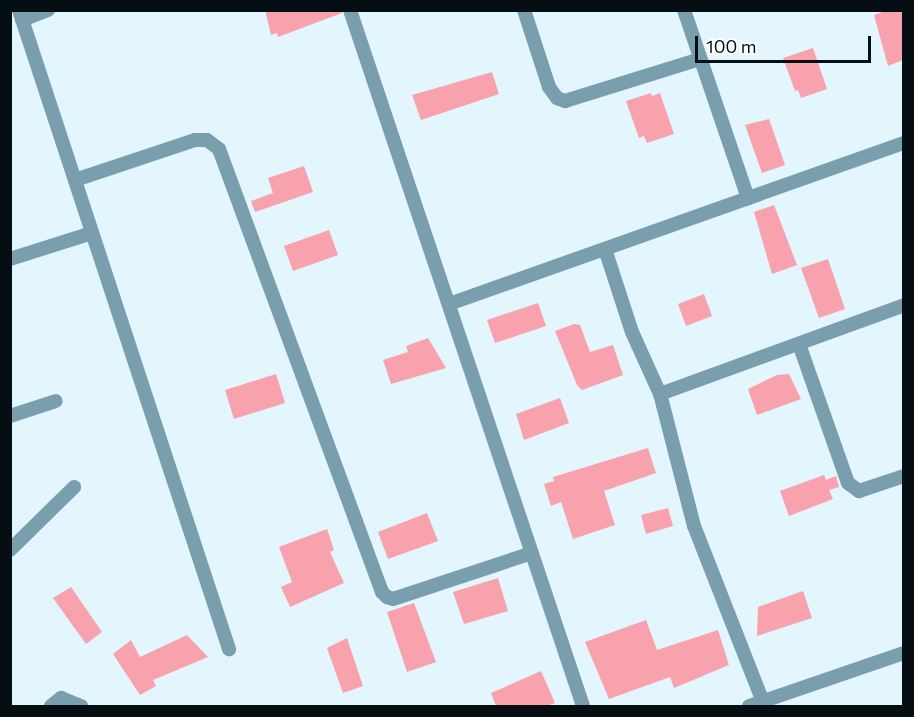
<!DOCTYPE html>
<style>
body{margin:0}
#map{position:relative;width:914px;height:717px;overflow:hidden;background:#e3f5fd;font-family:Commissioner,sans-serif}
div>[style]{position:absolute}
[style*='--x']{left:calc(var(--x)*1px);top:calc(var(--y)*1px);width:calc(var(--w)*1px);rotate:calc(var(--a)*1deg)}
.building>*{inset:0;background:#f8a2ad}
.street>*{height:14px;margin:-7px;padding:0 7px;transform-origin:7px;border-radius:7px;background:#799ead}
span{translate:-50% -50%;white-space:nowrap;text-align:center;line-height:1.15;-webkit-text-stroke:5px #fff;paint-order:stroke}
.frame{position:absolute;inset:0;border:12px solid #050e12;pointer-events:none}
.scale{position:absolute;left:695px;top:36px;width:176px;height:27px;box-sizing:border-box;border:3px solid #050e12;border-top:0;padding-left:8px;font-size:18px;line-height:21px;white-space:nowrap;color:#050e12;-webkit-text-stroke:4px #fff;paint-order:stroke}
</style>
<div id="map">
<div class="building">
<i style="clip-path:polygon(265px 10px,341px 10px,342px 13px,278px 37px,277px 33px,271px 35px)"></i>
<i style="clip-path:polygon(888px 10px,901px 10px,903px 19px,903px 60px,888px 66px,874px 15px)"></i>
<i style="clip-path:polygon(813px 48px,827px 89px,801px 98px,798px 90px,795px 91px,783px 58px)"></i>
<i style="clip-path:polygon(492px 72px,499px 94px,421px 120px,412px 95px)"></i>
<i style="clip-path:polygon(651px 93px,652px 96px,660px 93px,674px 134px,647px 143px,644px 136px,639px 138px,626px 101px)"></i>
<i style="clip-path:polygon(769px 119px,785px 165px,762px 173px,745px 125px)"></i>
<i style="clip-path:polygon(304px 166px,313px 192px,255px 212px,251px 201px,273px 193px,268px 178px)"></i>
<i style="clip-path:polygon(774px 205px,797px 265px,772px 274px,754px 212px)"></i>
<i style="clip-path:polygon(329px 230px,338px 255px,293px 271px,284px 246px)"></i>
<i style="clip-path:polygon(828px 259px,845px 309px,819px 318px,801px 268px)"></i>
<i style="clip-path:polygon(704px 294px,712px 316px,686px 326px,678px 304px)"></i>
<i style="clip-path:polygon(538px 303px,546px 326px,495px 343px,487px 320px)"></i>
<i style="clip-path:polygon(574px 324px,580px 325px,590px 352px,613px 345px,623px 375px,582px 390px,577px 385px,555px 331px)"></i>
<i style="clip-path:polygon(428px 338px,446px 368px,391px 384px,383px 360px,408px 352px,406px 346px)"></i>
<i style="clip-path:polygon(276px 374px,285px 403px,234px 419px,225px 390px)"></i>
<i style="clip-path:polygon(789px 374px,801px 399px,757px 415px,748px 389px,777px 375px)"></i>
<i style="clip-path:polygon(560px 398px,569px 423px,524px 440px,516px 414px)"></i>
<i style="clip-path:polygon(648px 448px,656px 473px,604px 491px,615px 525px,573px 539px,561px 502px,551px 506px,544px 484px,554px 481px,553px 477px)"></i>
<i style="clip-path:polygon(824px 475px,826px 480px,836px 476px,839px 487px,829px 490px,833px 499px,789px 516px,780px 491px)"></i>
<i style="clip-path:polygon(668px 508px,673px 526px,646px 534px,641px 515px)"></i>
<i style="clip-path:polygon(427px 513px,438px 541px,388px 559px,378px 532px)"></i>
<i style="clip-path:polygon(327px 529px,334px 550px,330px 552px,344px 583px,290px 607px,281px 587px,292px 582px,279px 547px)"></i>
<i style="clip-path:polygon(498px 578px,508px 611px,464px 624px,453px 592px)"></i>
<i style="clip-path:polygon(71px 587px,102px 632px,86px 644px,53px 598px)"></i>
<i style="clip-path:polygon(803px 591px,812px 618px,757px 636px,758px 607px)"></i>
<i style="clip-path:polygon(414px 603px,436px 662px,407px 672px,387px 612px)"></i>
<i style="clip-path:polygon(646px 620px,657px 650px,718px 630px,729px 665px,674px 688px,670px 677px,609px 699px,585px 642px)"></i>
<i style="clip-path:polygon(187px 635px,208px 657px,153px 680px,156px 686px,140px 695px,113px 654px,131px 640px,140px 657px)"></i>
<i style="clip-path:polygon(347px 638px,363px 686px,343px 693px,327px 648px)"></i>
<i style="clip-path:polygon(541px 671px,555px 703px,546px 706px,496px 706px,491px 693px)"></i>
</div>
<div class="street">
<i style="--x:19;--y:10;--w:673;--a:71.81"></i>
<i style="--x:350;--y:10;--w:734;--a:71.49"></i>
<i style="--x:524;--y:10;--w:81;--a:72"></i>
<i style="--x:549;--y:87;--w:14;--a:54"></i>
<i style="--x:557;--y:98;--w:9;--a:21"></i>
<i style="--x:565;--y:101;--w:141;--a:-17.3"></i>
<i style="--x:684;--y:10;--w:199;--a:71.2"></i>
<i style="--x:22;--y:20;--w:28;--a:-21"></i>
<i style="--x:75;--y:180;--w:126;--a:-18.4"></i>
<i style="--x:195;--y:140;--w:12;--a:0"></i>
<i style="--x:207;--y:140;--w:15;--a:37"></i>
<i style="--x:219;--y:149;--w:472;--a:69.8"></i>
<i style="--x:382;--y:592;--w:7;--a:45"></i>
<i style="--x:387;--y:597;--w:6;--a:18"></i>
<i style="--x:393;--y:599;--w:146;--a:-18.3"></i>
<i style="--x:605;--y:249;--w:87;--a:72"></i>
<i style="--x:632;--y:332;--w:68;--a:65.7"></i>
<i style="--x:10;--y:259;--w:86;--a:-17.6"></i>
<i style="--x:449;--y:304;--w:483;--a:-19.5"></i>
<i style="--x:799;--y:344;--w:147;--a:70.6"></i>
<i style="--x:848;--y:483;--w:14;--a:36"></i>
<i style="--x:859;--y:491;--w:47;--a:-18.4"></i>
<i style="--x:10;--y:416;--w:48;--a:-18.1"></i>
<i style="--x:10;--y:550;--w:90;--a:-44.5"></i>
<i style="--x:763;--y:702;--w:189;--a:-111.4"></i>
<i style="--x:694;--y:526;--w:136;--a:-104.4"></i>
<i style="--x:660;--y:394;--w:260;--a:-20"></i>
<i style="--x:51;--y:706;--w:13;--a:-39"></i>
<i style="--x:61;--y:698;--w:22;--a:22"></i>
<i style="--x:749;--y:706;--w:164;--a:-18.9"></i>
</div>
<div class="frame"></div>
<div class="scale">100 m</div>
</div>
